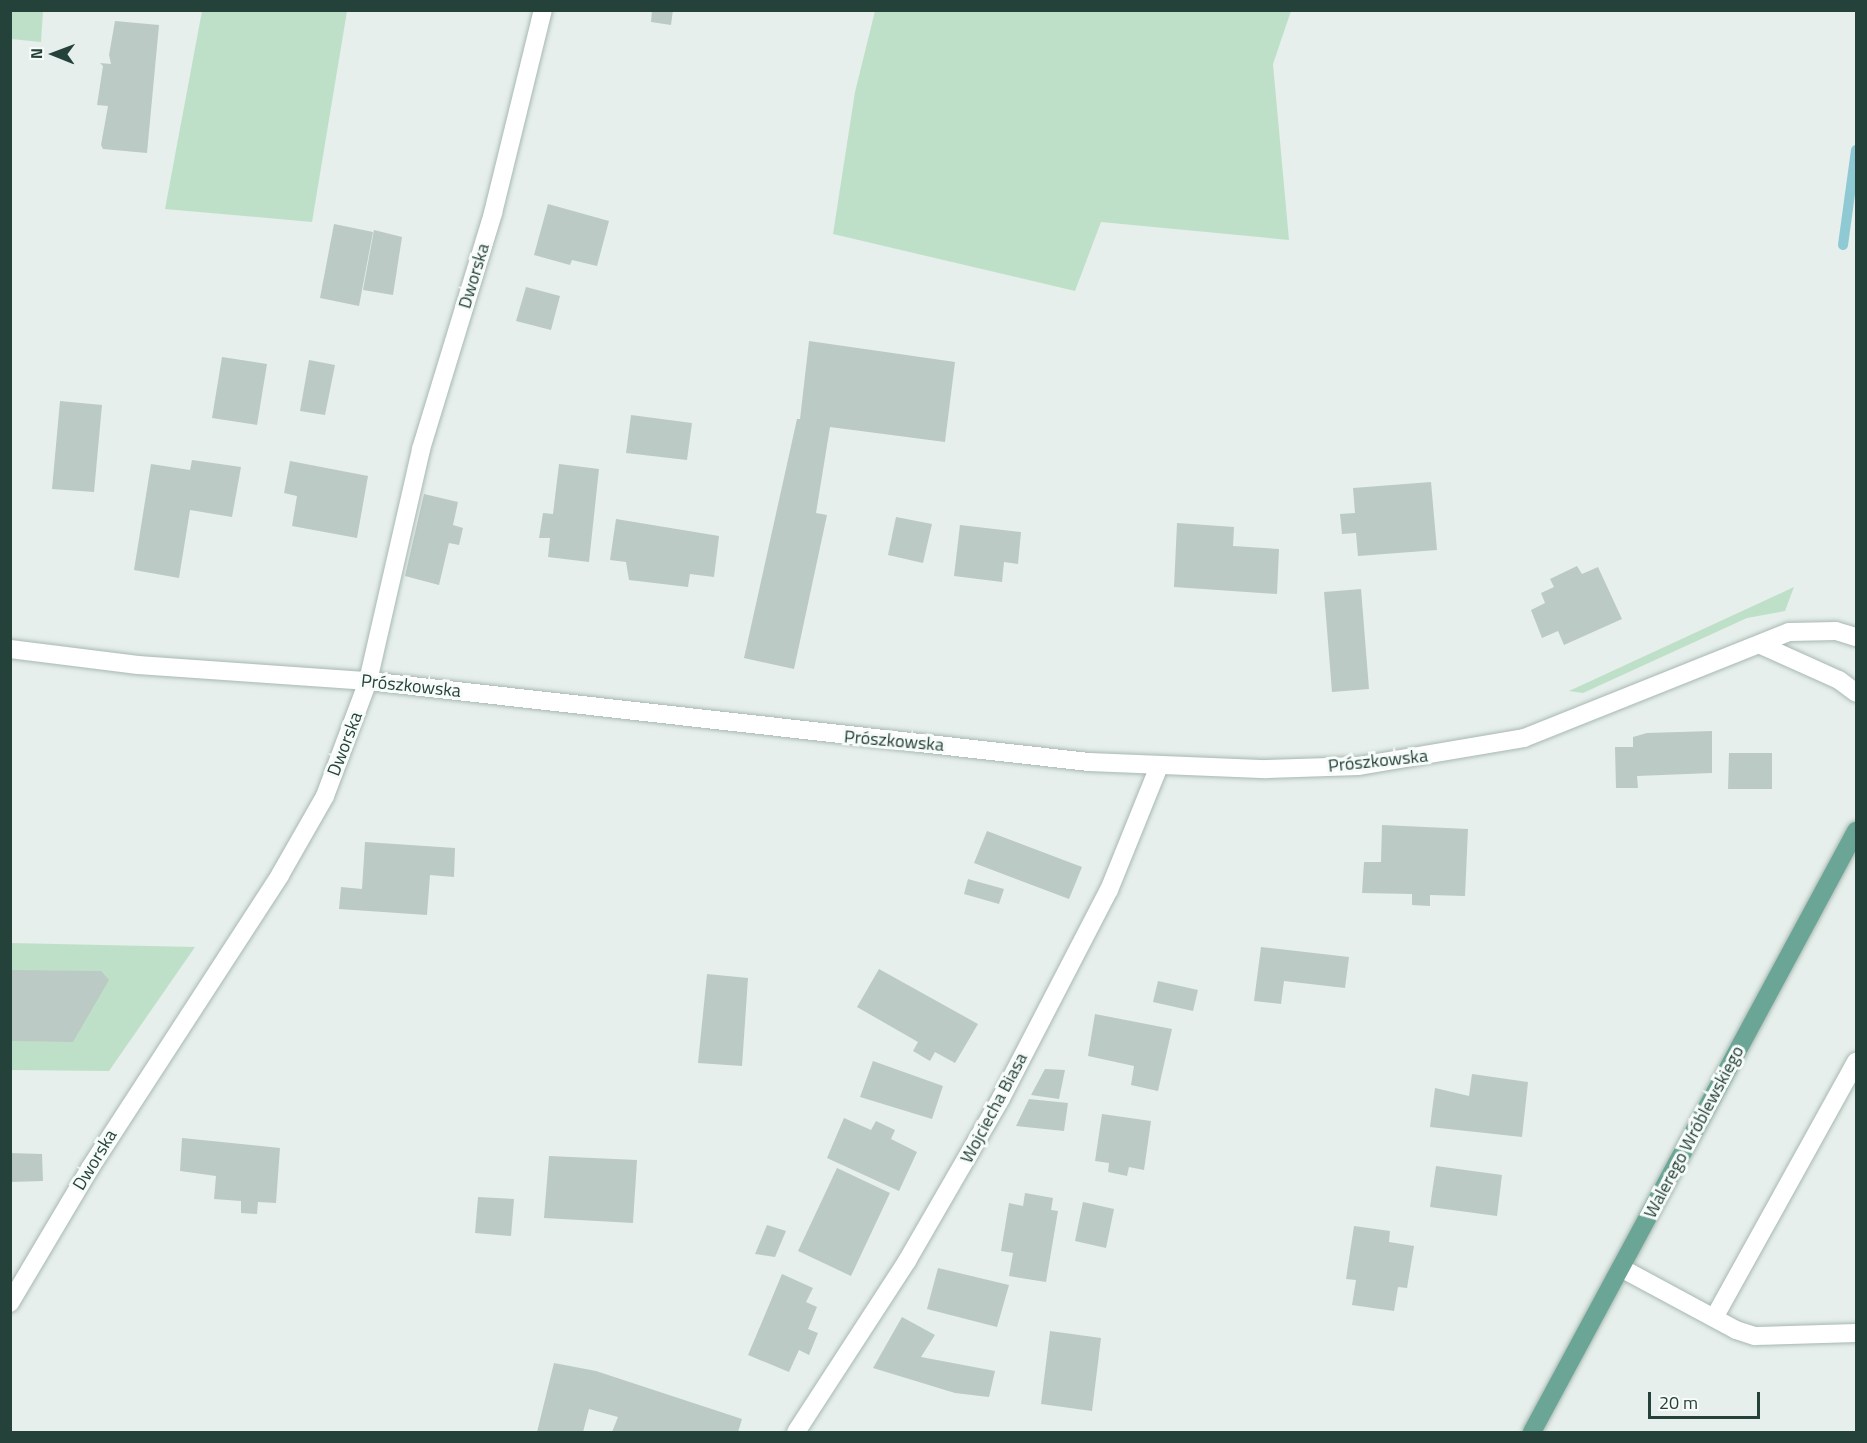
<!DOCTYPE html>
<meta charset="utf-8">
<style>
body{margin:0}
#map{position:relative;width:1867px;height:1443px;overflow:hidden;background:#e6efeb;font-family:"Titillium Web",sans-serif}
div>[style]{position:absolute}
[style*='--x']{left:calc(var(--x)*1px);top:calc(var(--y)*1px);width:calc(var(--w)*1px);rotate:calc(var(--a)*1deg)}
.green>*{inset:0;background:#bfe0c8}
.stream>*{height:10px;margin:-5px;padding:0 5px;transform-origin:5px;border-radius:5px;background:#8ec9d4}
.building>*{inset:0;background:#bbcac4}
.roads{filter:drop-shadow(0 0 2px #a8b8b2) drop-shadow(0 0 2px #a8b8b2)}
.service>*{height:18px;margin:-9px;padding:0 9px;transform-origin:9px;border-radius:9px;background:#fff}
.minor>*{height:18px;margin:-9px;padding:0 9px;transform-origin:9px;border-radius:9px;background:#fff}
.secondary>*{height:18px;margin:-9px;padding:0 9px;transform-origin:9px;border-radius:9px;background:#fff}
.primary>*{height:18px;margin:-9px;padding:0 9px;transform-origin:9px;border-radius:9px;background:#6aa596}
span{translate:-50% -50%;white-space:nowrap;text-align:center;line-height:1.15;-webkit-text-stroke:6px #f7fbf9;paint-order:stroke}
.street-label{font-size:18px;color:#24423a}
.frame{position:absolute;inset:0;border:12px solid #24423a;pointer-events:none}
.north{position:absolute;left:24px;top:24px;width:60px;height:60px;-webkit-text-stroke:4px #f7fbf9;paint-order:stroke;rotate:271deg;font-size:16px;font-weight:700;line-height:24px;text-align:center;color:#24423a}
.north::after{content:'';display:block;margin:auto;width:21px;height:27px;background:#24423a;clip-path:polygon(50% 0,100% 100%,50% 72%,0 100%)}
.scale{position:absolute;left:1648px;top:1392px;width:112px;height:27px;box-sizing:border-box;border:3px solid #24423a;border-top:0;padding-left:8px;font-size:18px;line-height:21px;white-space:nowrap;color:#24423a;-webkit-text-stroke:4px #f7fbf9;paint-order:stroke}
</style>
<div id="map">
<div class="green">
<i style="clip-path:polygon(10px 11px,43px 11px,41px 42px,11px 39px)"></i>
<i style="clip-path:polygon(202px 11px,347px 11px,312px 222px,165px 209px)"></i>
<i style="clip-path:polygon(875px 11px,1291px 11px,1273px 64px,1289px 240px,1101px 222px,1075px 291px,833px 234px,855px 92px)"></i>
<i style="clip-path:polygon(1794px 587px,1785px 611px,1747px 618px,1583px 693px,1569px 691px)"></i>
<i style="clip-path:polygon(11px 943px,195px 947px,109px 1071px,11px 1070px)"></i>
</div>
<div class="stream">
<i style="--x:1843;--y:245;--w:96;--a:-82.2"></i>
</div>
<div class="building">
<i style="clip-path:polygon(652px 10px,673px 10px,671px 25px,651px 22px)"></i>
<i style="clip-path:polygon(115px 21px,159px 25px,147px 153px,103px 149px,101px 145px,108px 106px,97px 105px,103px 66px,100px 63px,111px 64px,109px 55px)"></i>
<i style="clip-path:polygon(548px 204px,609px 221px,597px 266px,572px 260px,570px 265px,534px 255px)"></i>
<i style="clip-path:polygon(334px 224px,373px 232px,359px 306px,320px 298px)"></i>
<i style="clip-path:polygon(374px 230px,402px 237px,393px 295px,363px 290px)"></i>
<i style="clip-path:polygon(526px 287px,560px 296px,551px 330px,516px 321px)"></i>
<i style="clip-path:polygon(809px 341px,955px 362px,945px 442px,830px 427px,816px 513px,827px 515px,794px 669px,744px 658px,797px 419px,800px 419px)"></i>
<i style="clip-path:polygon(222px 357px,267px 364px,257px 425px,212px 418px)"></i>
<i style="clip-path:polygon(309px 360px,335px 365px,325px 415px,300px 411px)"></i>
<i style="clip-path:polygon(60px 401px,102px 405px,94px 492px,52px 489px)"></i>
<i style="clip-path:polygon(631px 415px,692px 423px,687px 460px,626px 453px)"></i>
<i style="clip-path:polygon(192px 460px,241px 467px,232px 517px,190px 510px,179px 578px,134px 570px,151px 464px,190px 470px)"></i>
<i style="clip-path:polygon(290px 461px,368px 476px,357px 538px,292px 526px,297px 496px,284px 493px)"></i>
<i style="clip-path:polygon(559px 464px,599px 469px,589px 562px,548px 557px,550px 538px,539px 538px,543px 513px,553px 514px)"></i>
<i style="clip-path:polygon(1431px 482px,1437px 550px,1358px 556px,1356px 533px,1342px 534px,1340px 514px,1355px 513px,1353px 488px)"></i>
<i style="clip-path:polygon(424px 494px,458px 502px,453px 525px,463px 528px,459px 545px,449px 543px,439px 585px,405px 576px)"></i>
<i style="clip-path:polygon(896px 517px,932px 524px,923px 563px,888px 555px)"></i>
<i style="clip-path:polygon(616px 519px,719px 536px,714px 577px,690px 574px,688px 587px,629px 580px,626px 562px,610px 560px)"></i>
<i style="clip-path:polygon(1177px 523px,1234px 527px,1233px 546px,1279px 549px,1277px 594px,1174px 587px)"></i>
<i style="clip-path:polygon(960px 525px,1021px 532px,1018px 564px,1004px 562px,1002px 582px,954px 576px)"></i>
<i style="clip-path:polygon(1577px 566px,1582px 574px,1598px 567px,1622px 619px,1564px 645px,1558px 631px,1542px 638px,1531px 610px,1545px 603px,1541px 593px,1554px 587px,1550px 579px)"></i>
<i style="clip-path:polygon(1361px 589px,1369px 689px,1332px 692px,1324px 592px)"></i>
<i style="clip-path:polygon(1712px 731px,1712px 773px,1637px 776px,1638px 788px,1616px 788px,1615px 747px,1633px 747px,1633px 737px,1647px 733px)"></i>
<i style="clip-path:polygon(1729px 753px,1772px 753px,1772px 789px,1728px 789px)"></i>
<i style="clip-path:polygon(1382px 825px,1468px 829px,1465px 896px,1430px 895px,1430px 906px,1412px 905px,1412px 894px,1362px 893px,1364px 862px,1381px 862px)"></i>
<i style="clip-path:polygon(987px 831px,1082px 867px,1069px 899px,974px 863px)"></i>
<i style="clip-path:polygon(365px 842px,455px 848px,454px 877px,430px 875px,427px 915px,339px 909px,341px 887px,362px 889px)"></i>
<i style="clip-path:polygon(968px 879px,1004px 889px,999px 904px,964px 894px)"></i>
<i style="clip-path:polygon(1261px 947px,1349px 957px,1345px 988px,1284px 981px,1281px 1004px,1254px 1001px)"></i>
<i style="clip-path:polygon(879px 969px,978px 1024px,955px 1063px,935px 1052px,930px 1061px,913px 1051px,918px 1042px,857px 1007px)"></i>
<i style="clip-path:polygon(10px 970px,101px 971px,109px 980px,73px 1042px,10px 1041px)"></i>
<i style="clip-path:polygon(707px 974px,748px 978px,742px 1066px,698px 1063px)"></i>
<i style="clip-path:polygon(1158px 981px,1198px 990px,1193px 1011px,1153px 1002px)"></i>
<i style="clip-path:polygon(1095px 1014px,1172px 1029px,1158px 1091px,1131px 1085px,1134px 1066px,1088px 1056px)"></i>
<i style="clip-path:polygon(873px 1061px,943px 1086px,932px 1119px,860px 1097px)"></i>
<i style="clip-path:polygon(1045px 1069px,1065px 1070px,1059px 1099px,1031px 1095px)"></i>
<i style="clip-path:polygon(1472px 1074px,1528px 1082px,1522px 1137px,1430px 1127px,1435px 1088px,1469px 1096px)"></i>
<i style="clip-path:polygon(1029px 1099px,1068px 1103px,1064px 1131px,1016px 1126px)"></i>
<i style="clip-path:polygon(1102px 1114px,1151px 1121px,1144px 1170px,1129px 1167px,1127px 1176px,1108px 1172px,1109px 1163px,1095px 1161px)"></i>
<i style="clip-path:polygon(844px 1118px,871px 1130px,876px 1121px,895px 1130px,891px 1139px,917px 1152px,899px 1191px,827px 1158px)"></i>
<i style="clip-path:polygon(182px 1138px,280px 1148px,276px 1203px,258px 1202px,257px 1214px,241px 1213px,241px 1201px,214px 1199px,216px 1176px,180px 1171px)"></i>
<i style="clip-path:polygon(10px 1153px,42px 1154px,43px 1181px,10px 1182px)"></i>
<i style="clip-path:polygon(549px 1156px,637px 1160px,633px 1223px,544px 1218px)"></i>
<i style="clip-path:polygon(1436px 1166px,1502px 1175px,1497px 1216px,1430px 1207px)"></i>
<i style="clip-path:polygon(837px 1168px,890px 1193px,851px 1276px,798px 1251px)"></i>
<i style="clip-path:polygon(1025px 1193px,1053px 1198px,1051px 1210px,1058px 1211px,1046px 1282px,1009px 1276px,1013px 1253px,1001px 1251px,1009px 1203px,1023px 1206px)"></i>
<i style="clip-path:polygon(478px 1197px,514px 1199px,511px 1236px,475px 1233px)"></i>
<i style="clip-path:polygon(1083px 1202px,1114px 1209px,1106px 1248px,1075px 1241px)"></i>
<i style="clip-path:polygon(767px 1225px,786px 1231px,775px 1257px,755px 1254px)"></i>
<i style="clip-path:polygon(1354px 1226px,1390px 1231px,1389px 1242px,1414px 1246px,1407px 1288px,1398px 1287px,1394px 1311px,1352px 1305px,1356px 1280px,1346px 1279px)"></i>
<i style="clip-path:polygon(938px 1268px,1009px 1285px,997px 1327px,927px 1309px)"></i>
<i style="clip-path:polygon(782px 1274px,813px 1288px,806px 1302px,817px 1307px,808px 1329px,818px 1333px,809px 1355px,799px 1350px,789px 1372px,748px 1355px)"></i>
<i style="clip-path:polygon(902px 1317px,935px 1335px,921px 1357px,995px 1371px,989px 1397px,955px 1393px,873px 1368px)"></i>
<i style="clip-path:polygon(1050px 1331px,1101px 1338px,1092px 1411px,1041px 1404px)"></i>
<i style="clip-path:polygon(554px 1363px,596px 1371px,742px 1419px,738px 1432px,612px 1432px,618px 1417px,589px 1409px,583px 1432px,537px 1432px)"></i>
</div>
<div class="roads">
<div class="service">
<i style="--x:1621;--y:1268;--w:131;--a:28.3"></i>
<i style="--x:1736;--y:1330;--w:20;--a:18"></i>
<i style="--x:1755;--y:1336;--w:101;--a:-1.7"></i>
<i style="--x:1714;--y:1318;--w:293;--a:-61"></i>
</div>
<div class="minor">
<i style="--x:10;--y:1303;--w:157;--a:-59.3"></i>
<i style="--x:90;--y:1168;--w:349;--a:-57"></i>
<i style="--x:280;--y:875;--w:91;--a:-60.3"></i>
<i style="--x:325;--y:796;--w:123;--a:-69.5"></i>
<i style="--x:368;--y:681;--w:238;--a:-77.1"></i>
<i style="--x:421;--y:449;--w:247;--a:-73"></i>
<i style="--x:493;--y:213;--w:209;--a:-76.2"></i>
<i style="--x:796;--y:1432;--w:204;--a:-57"></i>
<i style="--x:907;--y:1261;--w:188;--a:-60"></i>
<i style="--x:1001;--y:1098;--w:234;--a:-62.6"></i>
<i style="--x:1109;--y:890;--w:134;--a:-68"></i>
</div>
<div class="secondary">
<i style="--x:1761;--y:645;--w:85;--a:24.2"></i>
<i style="--x:1839;--y:680;--w:21;--a:37"></i>
<i style="--x:10;--y:649;--w:129;--a:7.1"></i>
<i style="--x:138;--y:665;--w:231;--a:4"></i>
<i style="--x:368;--y:681;--w:726;--a:6.41"></i>
<i style="--x:1089;--y:762;--w:178;--a:2.3"></i>
<i style="--x:1267;--y:769;--w:92;--a:-1.9"></i>
<i style="--x:1359;--y:766;--w:167;--a:-9.6"></i>
<i style="--x:1524;--y:738;--w:285;--a:-21.8"></i>
<i style="--x:1789;--y:632;--w:47;--a:-1.2"></i>
<i style="--x:1836;--y:631;--w:21;--a:17"></i>
</div>
<div class="primary">
<i style="--x:1532;--y:1432;--w:683;--a:-61.67"></i>
</div>
</div>
<div class="street-label">
<span style="left:474px;top:276px;rotate:-73deg">Dworska</span>
<span style="left:411px;top:686px;rotate:6deg">Prószkowska</span>
<span style="left:894px;top:741px;rotate:5deg">Prószkowska</span>
<span style="left:345px;top:744px;rotate:-69deg">Dworska</span>
<span style="left:1378px;top:761px;rotate:-6deg">Prószkowska</span>
<span style="left:994px;top:1108px;rotate:-62deg">Wojciecha Biasa</span>
<span style="left:1694px;top:1132px;rotate:-62deg">Walerego Wróblewskiego</span>
<span style="left:95px;top:1160px;rotate:-59deg">Dworska</span>
</div>
<div class="frame"></div>
<div class="north">N</div>
<div class="scale">20 m</div>
</div>
